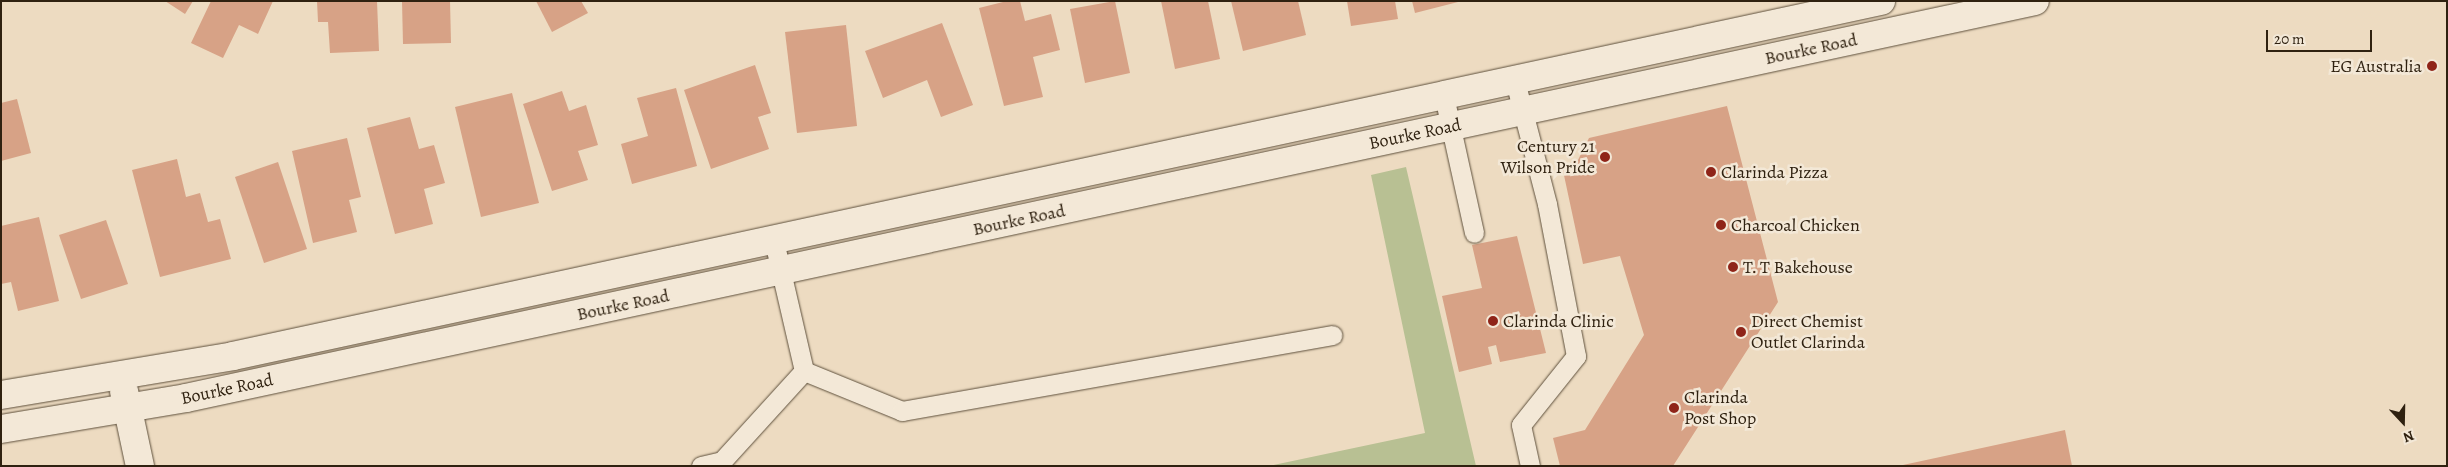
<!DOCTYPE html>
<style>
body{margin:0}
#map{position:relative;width:2448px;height:467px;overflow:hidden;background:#eddbc1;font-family:Alegreya,serif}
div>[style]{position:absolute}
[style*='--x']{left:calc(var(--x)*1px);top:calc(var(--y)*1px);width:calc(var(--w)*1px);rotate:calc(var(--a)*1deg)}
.green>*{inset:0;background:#b8c093}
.building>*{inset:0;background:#d7a286}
.roads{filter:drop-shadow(0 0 1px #5e503c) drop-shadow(0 0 1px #5e503c)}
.service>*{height:19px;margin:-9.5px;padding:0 9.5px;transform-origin:9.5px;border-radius:9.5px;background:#f3e8d7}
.secondary>*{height:28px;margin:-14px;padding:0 14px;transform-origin:14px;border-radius:14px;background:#f3e8d7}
.dots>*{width:14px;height:14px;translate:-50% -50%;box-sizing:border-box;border:2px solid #f3e8d7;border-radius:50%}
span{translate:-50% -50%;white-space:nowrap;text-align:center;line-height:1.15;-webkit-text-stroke:5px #f3e8d7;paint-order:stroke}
.street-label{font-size:18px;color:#2f2110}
.poi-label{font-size:18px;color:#2f2110}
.right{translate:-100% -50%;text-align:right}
.left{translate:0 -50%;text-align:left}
.frame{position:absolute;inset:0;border:2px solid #2f2110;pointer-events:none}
.north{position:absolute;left:2378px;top:397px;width:50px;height:50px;-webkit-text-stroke:4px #f3e8d7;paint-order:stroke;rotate:159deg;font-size:14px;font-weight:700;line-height:20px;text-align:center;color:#2f2110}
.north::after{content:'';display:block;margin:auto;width:18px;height:22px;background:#2f2110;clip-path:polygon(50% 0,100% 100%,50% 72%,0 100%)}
.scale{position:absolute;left:2266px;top:30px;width:106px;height:22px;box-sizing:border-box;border:2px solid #2f2110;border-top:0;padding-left:6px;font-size:15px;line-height:18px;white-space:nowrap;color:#2f2110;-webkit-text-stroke:4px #f3e8d7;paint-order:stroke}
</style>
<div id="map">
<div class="green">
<i style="clip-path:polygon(1406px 167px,1476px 466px,1269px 466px,1425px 433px,1371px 175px)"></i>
</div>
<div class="building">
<i style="clip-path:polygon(165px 1px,193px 1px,185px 14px)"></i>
<i style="clip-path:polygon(211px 1px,273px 1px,258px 34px,239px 25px,223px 58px,191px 43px)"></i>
<i style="clip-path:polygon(317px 1px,377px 1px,379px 51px,330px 53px,328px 22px,318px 22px)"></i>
<i style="clip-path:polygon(402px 1px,450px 1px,451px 43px,403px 44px)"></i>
<i style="clip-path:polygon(536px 1px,581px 1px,588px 13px,552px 32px)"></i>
<i style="clip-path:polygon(1007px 1px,1020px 1px,1025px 21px,1051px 14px,1060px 50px,1033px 57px,1043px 97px,1004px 106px,979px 8px)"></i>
<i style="clip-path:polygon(1115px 1px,1130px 73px,1085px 83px,1070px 9px)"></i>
<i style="clip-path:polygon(1161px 1px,1208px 1px,1220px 59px,1175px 69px)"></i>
<i style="clip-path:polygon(1231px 1px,1298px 1px,1306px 35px,1243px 51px)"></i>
<i style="clip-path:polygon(1347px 1px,1395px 1px,1398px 19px,1351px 26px)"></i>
<i style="clip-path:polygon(1412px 1px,1458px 1px,1458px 2px,1415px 13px)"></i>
<i style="clip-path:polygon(942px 23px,973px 105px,941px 117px,927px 80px,883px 98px,865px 51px)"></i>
<i style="clip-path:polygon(846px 25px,857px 126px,797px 133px,785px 32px)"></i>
<i style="clip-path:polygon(755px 65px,771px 113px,758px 117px,769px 149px,711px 169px,684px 90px)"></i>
<i style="clip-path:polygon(676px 88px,697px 166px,632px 184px,621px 144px,648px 136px,637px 98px)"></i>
<i style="clip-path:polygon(562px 91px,569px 111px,586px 105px,598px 145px,578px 151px,588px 180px,552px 191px,523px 104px)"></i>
<i style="clip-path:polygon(512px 93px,539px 203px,481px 217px,455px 107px)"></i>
<i style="clip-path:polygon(17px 99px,31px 153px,1px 161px,1px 103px)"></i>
<i style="clip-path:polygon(1727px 106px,1778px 302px,1673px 466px,1560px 466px,1553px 438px,1585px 430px,1644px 335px,1620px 256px,1583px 264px,1562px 166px,1578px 160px,1589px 138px)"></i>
<i style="clip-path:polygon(410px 117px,419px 149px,434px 145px,445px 183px,424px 189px,433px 224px,395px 234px,367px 128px)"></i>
<i style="clip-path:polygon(347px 138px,361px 197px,349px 200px,357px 232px,313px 243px,292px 151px)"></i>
<i style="clip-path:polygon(177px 159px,186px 197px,200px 193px,208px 222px,220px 219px,231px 259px,160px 277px,132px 170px)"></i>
<i style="clip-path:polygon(278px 162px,307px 249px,264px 263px,235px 177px)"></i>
<i style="clip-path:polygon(39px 217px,59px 301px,18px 311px,11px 282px,1px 284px,1px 226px)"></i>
<i style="clip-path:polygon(106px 220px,128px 284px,81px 299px,59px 235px)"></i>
<i style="clip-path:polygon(1517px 236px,1546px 353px,1500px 362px,1496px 345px,1488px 347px,1492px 364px,1459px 372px,1442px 296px,1482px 288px,1472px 245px)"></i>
<i style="clip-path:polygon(2065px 430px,2072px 466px,1903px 466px,1903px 465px)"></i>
</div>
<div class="roads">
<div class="service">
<i style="--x:1515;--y:81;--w:127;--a:75.4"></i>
<i style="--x:1547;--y:204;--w:155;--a:79.2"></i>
<i style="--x:1576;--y:356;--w:88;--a:128.6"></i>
<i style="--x:1521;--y:425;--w:42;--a:77.6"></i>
<i style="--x:1444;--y:96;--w:140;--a:77.6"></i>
<i style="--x:774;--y:241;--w:133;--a:77"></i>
<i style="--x:701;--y:466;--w:22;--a:-13"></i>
<i style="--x:722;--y:461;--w:122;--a:-47.7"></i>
<i style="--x:804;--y:371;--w:106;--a:22.2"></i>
<i style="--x:902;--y:411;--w:437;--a:-10"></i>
</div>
<div class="secondary">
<i style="--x:124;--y:391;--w:77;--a:78"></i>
<i style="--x:1;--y:395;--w:235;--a:-9.5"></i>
<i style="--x:233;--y:356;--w:1686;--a:-12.16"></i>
<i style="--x:1;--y:429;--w:188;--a:-9.5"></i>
<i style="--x:186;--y:398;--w:1891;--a:-12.12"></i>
</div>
</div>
<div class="dots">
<i style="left:2432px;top:66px;background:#8f2418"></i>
<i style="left:1605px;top:157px;background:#8f2418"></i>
<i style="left:1711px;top:172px;background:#8f2418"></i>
<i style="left:1721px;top:225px;background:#8f2418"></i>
<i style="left:1733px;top:267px;background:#8f2418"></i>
<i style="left:1493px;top:321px;background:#8f2418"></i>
<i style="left:1741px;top:332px;background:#8f2418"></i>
<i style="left:1674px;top:408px;background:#8f2418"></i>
</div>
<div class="street-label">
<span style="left:1811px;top:49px;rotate:-12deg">Bourke Road</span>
<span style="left:1415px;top:134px;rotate:-12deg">Bourke Road</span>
<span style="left:1019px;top:220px;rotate:-12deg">Bourke Road</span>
<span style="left:623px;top:305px;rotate:-12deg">Bourke Road</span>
<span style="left:227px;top:389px;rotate:-12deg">Bourke Road</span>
</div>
<div class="poi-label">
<span class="right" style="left:2422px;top:66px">EG Australia</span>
<span class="right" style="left:1595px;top:157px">Century 21<br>Wilson Pride</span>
<span class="left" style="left:1721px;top:172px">Clarinda Pizza</span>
<span class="left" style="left:1731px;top:225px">Charcoal Chicken</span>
<span class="left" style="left:1743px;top:267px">T. T Bakehouse</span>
<span class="left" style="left:1503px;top:321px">Clarinda Clinic</span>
<span class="left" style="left:1751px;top:332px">Direct Chemist<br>Outlet Clarinda</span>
<span class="left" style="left:1684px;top:408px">Clarinda<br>Post Shop</span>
</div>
<div class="frame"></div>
<div class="north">N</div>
<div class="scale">20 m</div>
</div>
